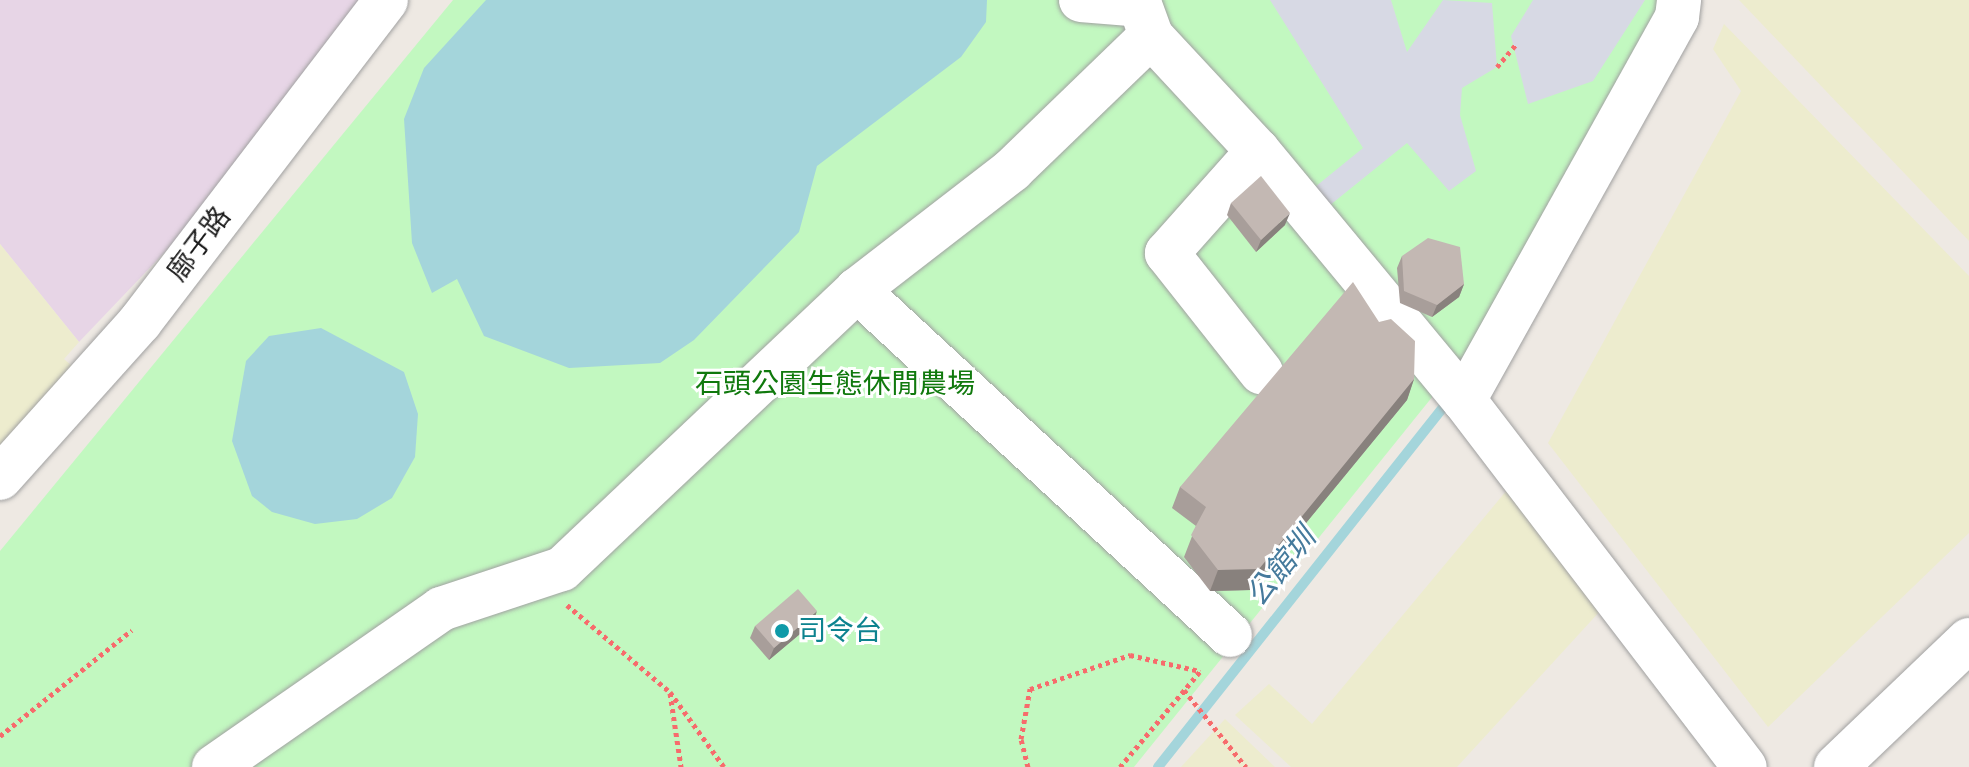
<!DOCTYPE html>
<meta charset="utf-8">
<style>
body{margin:0}
#map{position:relative;width:1969px;height:767px;overflow:hidden;background:#eee9e3;font-family:Rubik,"Noto Sans TC",sans-serif}
div>[style]{position:absolute}
[style*='--x']{left:calc(var(--x)*1px);top:calc(var(--y)*1px);width:calc(var(--w)*1px);rotate:calc(var(--a)*1deg)}
.industrial>*{inset:0;background:#e7d5e6}
.farmland>*{inset:0;background:#edecce}
.park>*{inset:0;background:#c2f8c0}
.plaza>*{inset:0;background:#d7d9e4}
.water>*{inset:0;background:#a4d5db}
.stream>*{height:10px;margin:-5px;padding:0 5px;transform-origin:5px;border-radius:5px;background:#a4d5db}
.path>*{height:5px;margin-top:-2.5px;transform-origin:0;background:repeating-linear-gradient(90deg,#f76b6c 0 4px,transparent 0 8px)}
.roads{filter:drop-shadow(0 0 2px #a1a1a1) drop-shadow(0 0 2px #a1a1a1)}
.minor>*{height:44px;margin:-22px;padding:0 22px;transform-origin:22px;border-radius:22px;background:#fff}
.wall>*{inset:0;background:#a89e9a}
.shaded-wall>*{inset:0;background:#88817d}
.building>*{inset:0;background:#c3b8b3}
.dots>*{width:22px;height:22px;translate:-50% -50%;box-sizing:border-box;border:4px solid #fff;border-radius:50%}
span{translate:-50% -50%;white-space:nowrap;text-align:center;line-height:1.15;-webkit-text-stroke:6px #fff;paint-order:stroke}
.street-label{font-size:28px;color:#1d1d1d}
.park-label{font-size:28px;color:#10790d}
.culture-label{font-size:28px;color:#0d838f}
.left{translate:0 -50%;text-align:left}
.water-label{font-size:30px;color:#457a9c;font-style:italic}
</style>
<div id="map">
<div class="industrial">
<i style="clip-path:polygon(0 0,373px 0,205px 210px,79px 342px,0 244px)"></i>
</div>
<div class="farmland">
<i style="clip-path:polygon(1739px 0,1969px 0,1969px 241px)"></i>
<i style="clip-path:polygon(1724px 24px,1969px 276px,1969px 533px,1768px 727px,1548px 443px,1741px 91px,1713px 49px)"></i>
<i style="clip-path:polygon(0 244px,79px 342px,64px 359px,80px 373px,0 456px)"></i>
<i style="clip-path:polygon(1532px 460px,1624px 585px,1457px 767px,1291px 767px,1235px 715px,1269px 684px,1312px 724px)"></i>
<i style="clip-path:polygon(1225px 719px,1275px 767px,1181px 767px)"></i>
</div>
<div class="park">
<i style="clip-path:polygon(453px 0,1669px 0,1462px 360px,1134px 767px,0 767px,0 551px)"></i>
</div>
<div class="plaza">
<i style="clip-path:polygon(1270px 0,1391px 0,1407px 52px,1443px 0,1492px 3px,1497px 67px,1462px 88px,1460px 115px,1476px 171px,1449px 191px,1407px 143px,1314px 218px,1299px 200px,1363px 148px)"></i>
<i style="clip-path:polygon(1533px 0,1645px 0,1593px 81px,1528px 104px,1511px 36px)"></i>
</div>
<div class="water">
<i style="clip-path:polygon(486px 0,987px 0,986px 22px,961px 57px,817px 166px,799px 232px,694px 340px,660px 363px,569px 368px,484px 336px,457px 279px,432px 293px,412px 243px,404px 119px,424px 68px)"></i>
<i style="clip-path:polygon(321px 328px,404px 372px,418px 414px,415px 457px,392px 498px,357px 519px,315px 524px,272px 512px,252px 496px,232px 441px,246px 361px,269px 336px)"></i>
</div>
<div class="stream">
<i style="--x:1158;--y:767;--w:466;--a:-51.6"></i>
</div>
<div class="path">
<i style="--x:1497;--y:67;--w:31;--a:-50"></i>
<i style="--x:567;--y:605;--w:135;--a:40.2"></i>
<i style="--x:670;--y:692;--w:92;--a:54.2"></i>
<i style="--x:1184;--y:690;--w:99;--a:51.2"></i>
<i style="--x:670;--y:693;--w:75;--a:81.5"></i>
<i style="--x:0;--y:736;--w:169;--a:-38.8"></i>
<i style="--x:1028;--y:767;--w:29;--a:-104"></i>
<i style="--x:1021;--y:739;--w:51;--a:-79.8"></i>
<i style="--x:1030;--y:689;--w:106;--a:-18.8"></i>
<i style="--x:1130;--y:655;--w:72;--a:12.9"></i>
<i style="--x:1120;--y:767;--w:126;--a:-50.1"></i>
</div>
<div class="roads">
<div class="minor">
<i style="--x:1081;--y:0;--w:59;--a:4.8"></i>
<i style="--x:1140;--y:5;--w:33;--a:70"></i>
<i style="--x:1151;--y:36;--w:157;--a:47.1"></i>
<i style="--x:1258;--y:151;--w:323;--a:50.4"></i>
<i style="--x:1464;--y:400;--w:462;--a:52.6"></i>
<i style="--x:1258;--y:151;--w:137;--a:131.7"></i>
<i style="--x:1167;--y:253;--w:152;--a:51.7"></i>
<i style="--x:857;--y:290;--w:508;--a:42.77"></i>
<i style="--x:1464;--y:400;--w:438;--a:-60.9"></i>
<i style="--x:1677;--y:17;--w:17;--a:-83"></i>
<i style="--x:0;--y:478;--w:210;--a:-48.1"></i>
<i style="--x:140;--y:322;--w:405;--a:-52.6"></i>
<i style="--x:214;--y:767;--w:277;--a:-34.8"></i>
<i style="--x:441;--y:609;--w:127;--a:-18.3"></i>
<i style="--x:562;--y:569;--w:406;--a:-43.4"></i>
<i style="--x:857;--y:290;--w:196;--a:-37.7"></i>
<i style="--x:1012;--y:170;--w:193;--a:-44"></i>
<i style="--x:1836;--y:767;--w:184;--a:-43.7"></i>
</div>
</div>
<div class="wall">
<i style="clip-path:polygon(1231px 203px,1285px 225px,1256px 252px,1227px 215px)"></i>
<i style="clip-path:polygon(1402px 256px,1464px 284px,1459px 297px,1432px 317px,1400px 303px,1397px 268px)"></i>
<i style="clip-path:polygon(1414px 379px,1407px 400px,1251px 590px,1210px 591px,1184px 557px,1196px 526px,1172px 508px,1180px 487px)"></i>
<i style="clip-path:polygon(813px 623px,769px 660px,750px 638px,755px 626px)"></i>
</div>
<div class="shaded-wall">
<i style="clip-path:polygon(1290px 213px,1285px 225px,1256px 252px,1261px 240px)"></i>
<i style="clip-path:polygon(1464px 284px,1459px 297px,1432px 317px,1437px 305px)"></i>
<i style="clip-path:polygon(1414px 379px,1407px 400px,1251px 590px,1210px 591px,1218px 570px)"></i>
<i style="clip-path:polygon(817px 611px,813px 623px,769px 660px,774px 648px)"></i>
</div>
<div class="building">
<i style="clip-path:polygon(1261px 176px,1290px 213px,1261px 240px,1231px 203px)"></i>
<i style="clip-path:polygon(1428px 238px,1460px 247px,1464px 284px,1437px 305px,1404px 291px,1402px 256px)"></i>
<i style="clip-path:polygon(1353px 282px,1379px 322px,1391px 319px,1415px 341px,1414px 379px,1259px 569px,1218px 570px,1191px 535px,1206px 507px,1180px 487px)"></i>
<i style="clip-path:polygon(798px 589px,817px 611px,774px 648px,755px 626px)"></i>
</div>
<div class="dots">
<i style="left:782px;top:631px;background:#0f9aa8"></i>
</div>
<div class="street-label">
<span style="left:199px;top:244px;rotate:-53deg">廍子路</span>
</div>
<div class="park-label">
<span style="left:835px;top:384px">石頭公園生態休閒農場</span>
</div>
<div class="culture-label">
<span class="left" style="left:798px;top:631px">司令台</span>
</div>
<div class="water-label">
<span style="left:1281px;top:567px;rotate:-51deg">公館圳</span>
</div>
</div>
